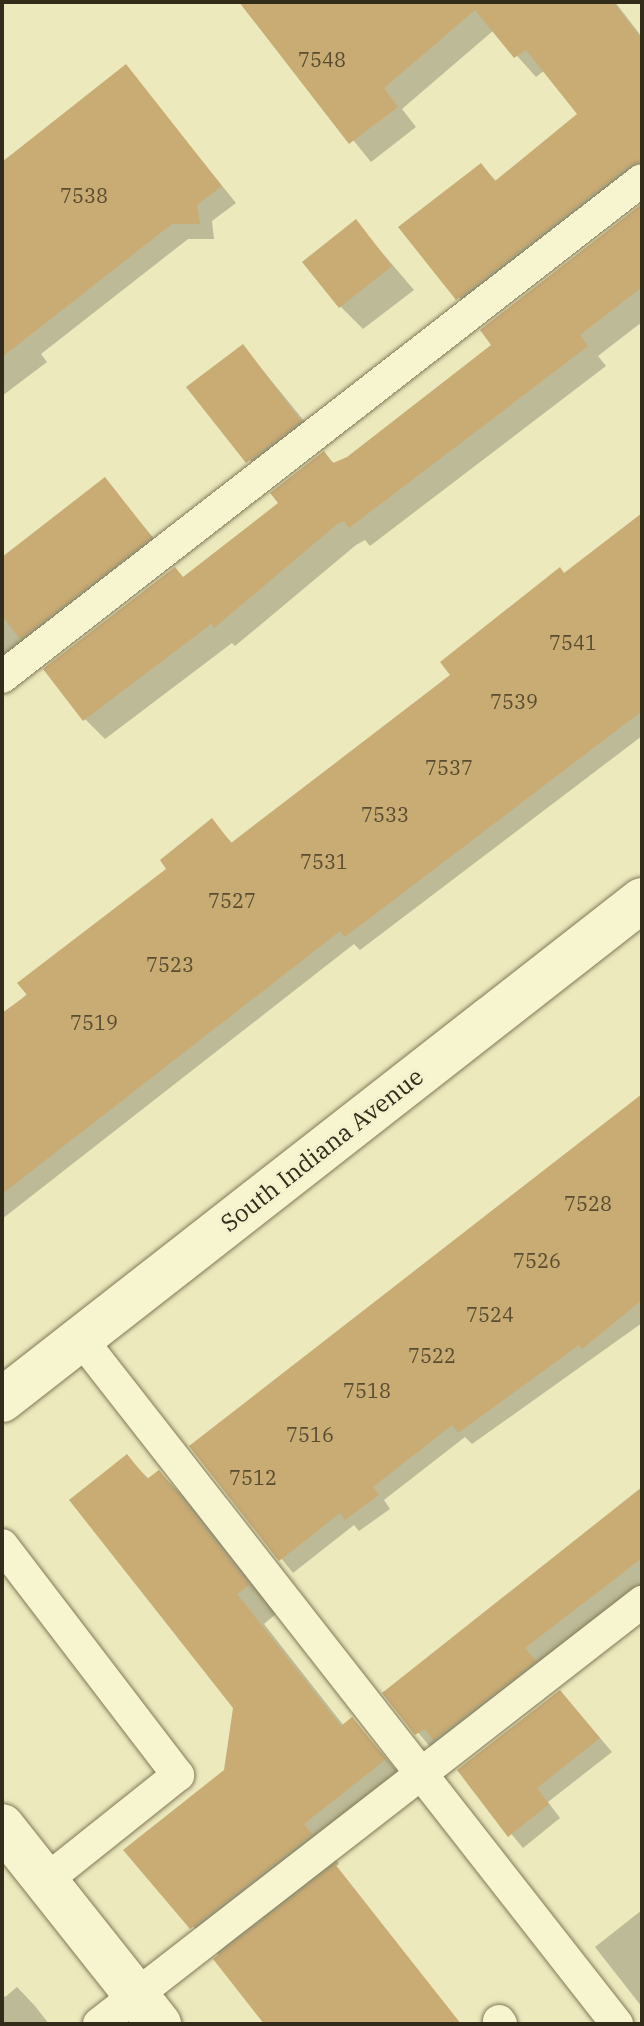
<!DOCTYPE html>
<style>
body{margin:0}
#map{position:relative;width:644px;height:2026px;overflow:hidden;background:#ece9bd;font-family:"IBM Plex Serif",serif}
div>[style]{position:absolute}
[style*='--x']{left:calc(var(--x)*1px);top:calc(var(--y)*1px);width:calc(var(--w)*1px);rotate:calc(var(--a)*1deg)}
.shadow>*{inset:0;background:#0003}
.building>*{inset:0;background:#c9ac74}
.roads{filter:drop-shadow(0 0 2px #837957) drop-shadow(0 0 2px #837957)}
.lane>*{height:32px;margin:-16px;padding:0 16px;transform-origin:16px;border-radius:16px;background:#f7f5d0}
.street>*{height:44px;margin:-22px;padding:0 22px;transform-origin:22px;border-radius:22px;background:#f7f5d0}
.secondary>*{height:44px;margin:-22px;padding:0 22px;transform-origin:22px;border-radius:22px;background:#f7f5d0}
span{translate:-50% -50%;white-space:nowrap;text-align:center;line-height:1.15;-webkit-text-stroke:6px #f4f2cd;paint-order:stroke}
.number-label{font-size:20px;color:#584c31}
.number-label span{-webkit-text-stroke-width:0}
.street-label{font-size:24px;color:#332c1b}
.frame{position:absolute;inset:0;border:4px solid #332c1b;pointer-events:none}
</style>
<div id="map">
<div class="shadow">
<i style="clip-path:polygon(261px 2px,615px 2px,642px 37px,642px 191px,477px 319px,401px 227px,481px 165px,497px 182px,580px 115px,545px 70px,536px 77px,494px 30px,402px 109px,416px 127px,371px 162px,249px 12px)"></i>
<i style="clip-path:polygon(126px 67px,236px 203px,212px 221px,214px 239px,188px 239px,41px 354px,47px 362px,2px 396px,2px 162px)"></i>
<i style="clip-path:polygon(642px 204px,642px 322px,598px 356px,606px 366px,370px 546px,365px 540px,356px 545px,235px 646px,232px 643px,105px 739px,85px 719px,184px 579px,281px 504px,324px 454px,335px 464px,348px 459px,494px 345px)"></i>
<i style="clip-path:polygon(356px 222px,414px 290px,363px 329px,340px 306px)"></i>
<i style="clip-path:polygon(243px 346px,323px 444px,271px 485px,189px 388px)"></i>
<i style="clip-path:polygon(105px 480px,167px 554px,2px 665px,2px 560px)"></i>
<i style="clip-path:polygon(642px 519px,642px 736px,360px 950px,354px 944px,2px 1219px,2px 1016px,169px 869px,212px 821px,233px 844px,453px 675px,565px 575px)"></i>
<i style="clip-path:polygon(642px 1095px,642px 1323px,472px 1444px,465px 1437px,384px 1500px,390px 1509px,359px 1531px,354px 1525px,293px 1573px,192px 1446px)"></i>
<i style="clip-path:polygon(127px 1457px,150px 1480px,159px 1472px,188px 1501px,276px 1614px,264px 1624px,344px 1726px,352px 1719px,413px 1789px,331px 1853px,339px 1864px,335px 1867px,461px 2024px,267px 2024px,220px 1957px,126px 1850px,226px 1771px,235px 1707px)"></i>
<i style="clip-path:polygon(642px 1490px,642px 1584px,432px 1749px,385px 1693px)"></i>
<i style="clip-path:polygon(572px 1705px,612px 1752px,548px 1802px,560px 1818px,523px 1848px,459px 1771px)"></i>
<i style="clip-path:polygon(642px 1910px,642px 2007px,595px 1947px)"></i>
<i style="clip-path:polygon(17px 1987px,35px 2006px,49px 2024px,2px 2024px,2px 1993px,5px 1997px)"></i>
</div>
<div class="building">
<i style="clip-path:polygon(239px 2px,613px 2px,642px 39px,642px 161px,630px 165px,456px 300px,398px 227px,481px 163px,495px 181px,577px 114px,526px 50px,514px 58px,475px 10px,384px 88px,398px 107px,349px 144px)"></i>
<i style="clip-path:polygon(126px 64px,222px 186px,197px 205px,200px 224px,172px 224px,2px 357px,2px 162px)"></i>
<i style="clip-path:polygon(642px 204px,642px 287px,580px 335px,588px 346px,349px 528px,344px 521px,336px 525px,214px 628px,211px 624px,83px 721px,43px 669px,175px 567px,183px 577px,278px 503px,270px 493px,324px 451px,333px 463px,347px 457px,491px 345px,480px 330px)"></i>
<i style="clip-path:polygon(356px 219px,392px 266px,339px 308px,302px 262px)"></i>
<i style="clip-path:polygon(243px 344px,301px 421px,246px 463px,186px 387px)"></i>
<i style="clip-path:polygon(105px 477px,152px 537px,20px 639px,2px 616px,2px 557px)"></i>
<i style="clip-path:polygon(642px 513px,642px 711px,345px 937px,340px 931px,2px 1194px,2px 1013px,27px 995px,17px 983px,166px 869px,160px 860px,212px 818px,231px 843px,450px 675px,440px 662px,560px 567px,564px 573px)"></i>
<i style="clip-path:polygon(642px 1094px,642px 1300px,582px 1349px,579px 1345px,458px 1433px,452px 1425px,373px 1487px,379px 1495px,345px 1520px,340px 1513px,279px 1561px,189px 1446px)"></i>
<i style="clip-path:polygon(127px 1454px,147px 1479px,159px 1470px,249px 1585px,237px 1594px,341px 1726px,352px 1717px,386px 1759px,304px 1824px,312px 1834px,190px 1929px,123px 1850px,224px 1770px,233px 1708px,69px 1500px)"></i>
<i style="clip-path:polygon(642px 1487px,642px 1558px,525px 1648px,536px 1661px,433px 1740px,425px 1729px,415px 1735px,382px 1693px)"></i>
<i style="clip-path:polygon(560px 1690px,600px 1738px,537px 1788px,549px 1804px,508px 1837px,457px 1770px)"></i>
<i style="clip-path:polygon(335px 1864px,461px 2024px,264px 2024px,213px 1959px)"></i>
</div>
<div class="roads">
<div class="lane">
<i style="--x:2;--y:677;--w:810;--a:-37.83"></i>
<i style="--x:81;--y:1339;--w:870;--a:51.96"></i>
<i style="--x:2;--y:1545;--w:290;--a:52.6"></i>
<i style="--x:178;--y:1775;--w:170;--a:141.4"></i>
<i style="--x:499;--y:2021;--w:4;--a:56"></i>
<i style="--x:99;--y:2024;--w:688;--a:-37.85"></i>
</div>
<div class="street">
<i style="--x:2;--y:1400;--w:812;--a:-38"></i>
</div>
<div class="secondary">
<i style="--x:2;--y:1826;--w:253;--a:51.6"></i>
</div>
</div>
<div class="number-label">
<span style="left:322px;top:59px">7548</span>
<span style="left:84px;top:195px">7538</span>
<span style="left:573px;top:642px">7541</span>
<span style="left:514px;top:701px">7539</span>
<span style="left:449px;top:767px">7537</span>
<span style="left:385px;top:814px">7533</span>
<span style="left:324px;top:861px">7531</span>
<span style="left:232px;top:900px">7527</span>
<span style="left:170px;top:964px">7523</span>
<span style="left:94px;top:1022px">7519</span>
<span style="left:588px;top:1203px">7528</span>
<span style="left:537px;top:1260px">7526</span>
<span style="left:490px;top:1314px">7524</span>
<span style="left:432px;top:1355px">7522</span>
<span style="left:367px;top:1390px">7518</span>
<span style="left:310px;top:1434px">7516</span>
<span style="left:253px;top:1477px">7512</span>
</div>
<div class="street-label">
<span style="left:322px;top:1150px;rotate:-38deg">South Indiana Avenue</span>
</div>
<div class="frame"></div>
</div>
